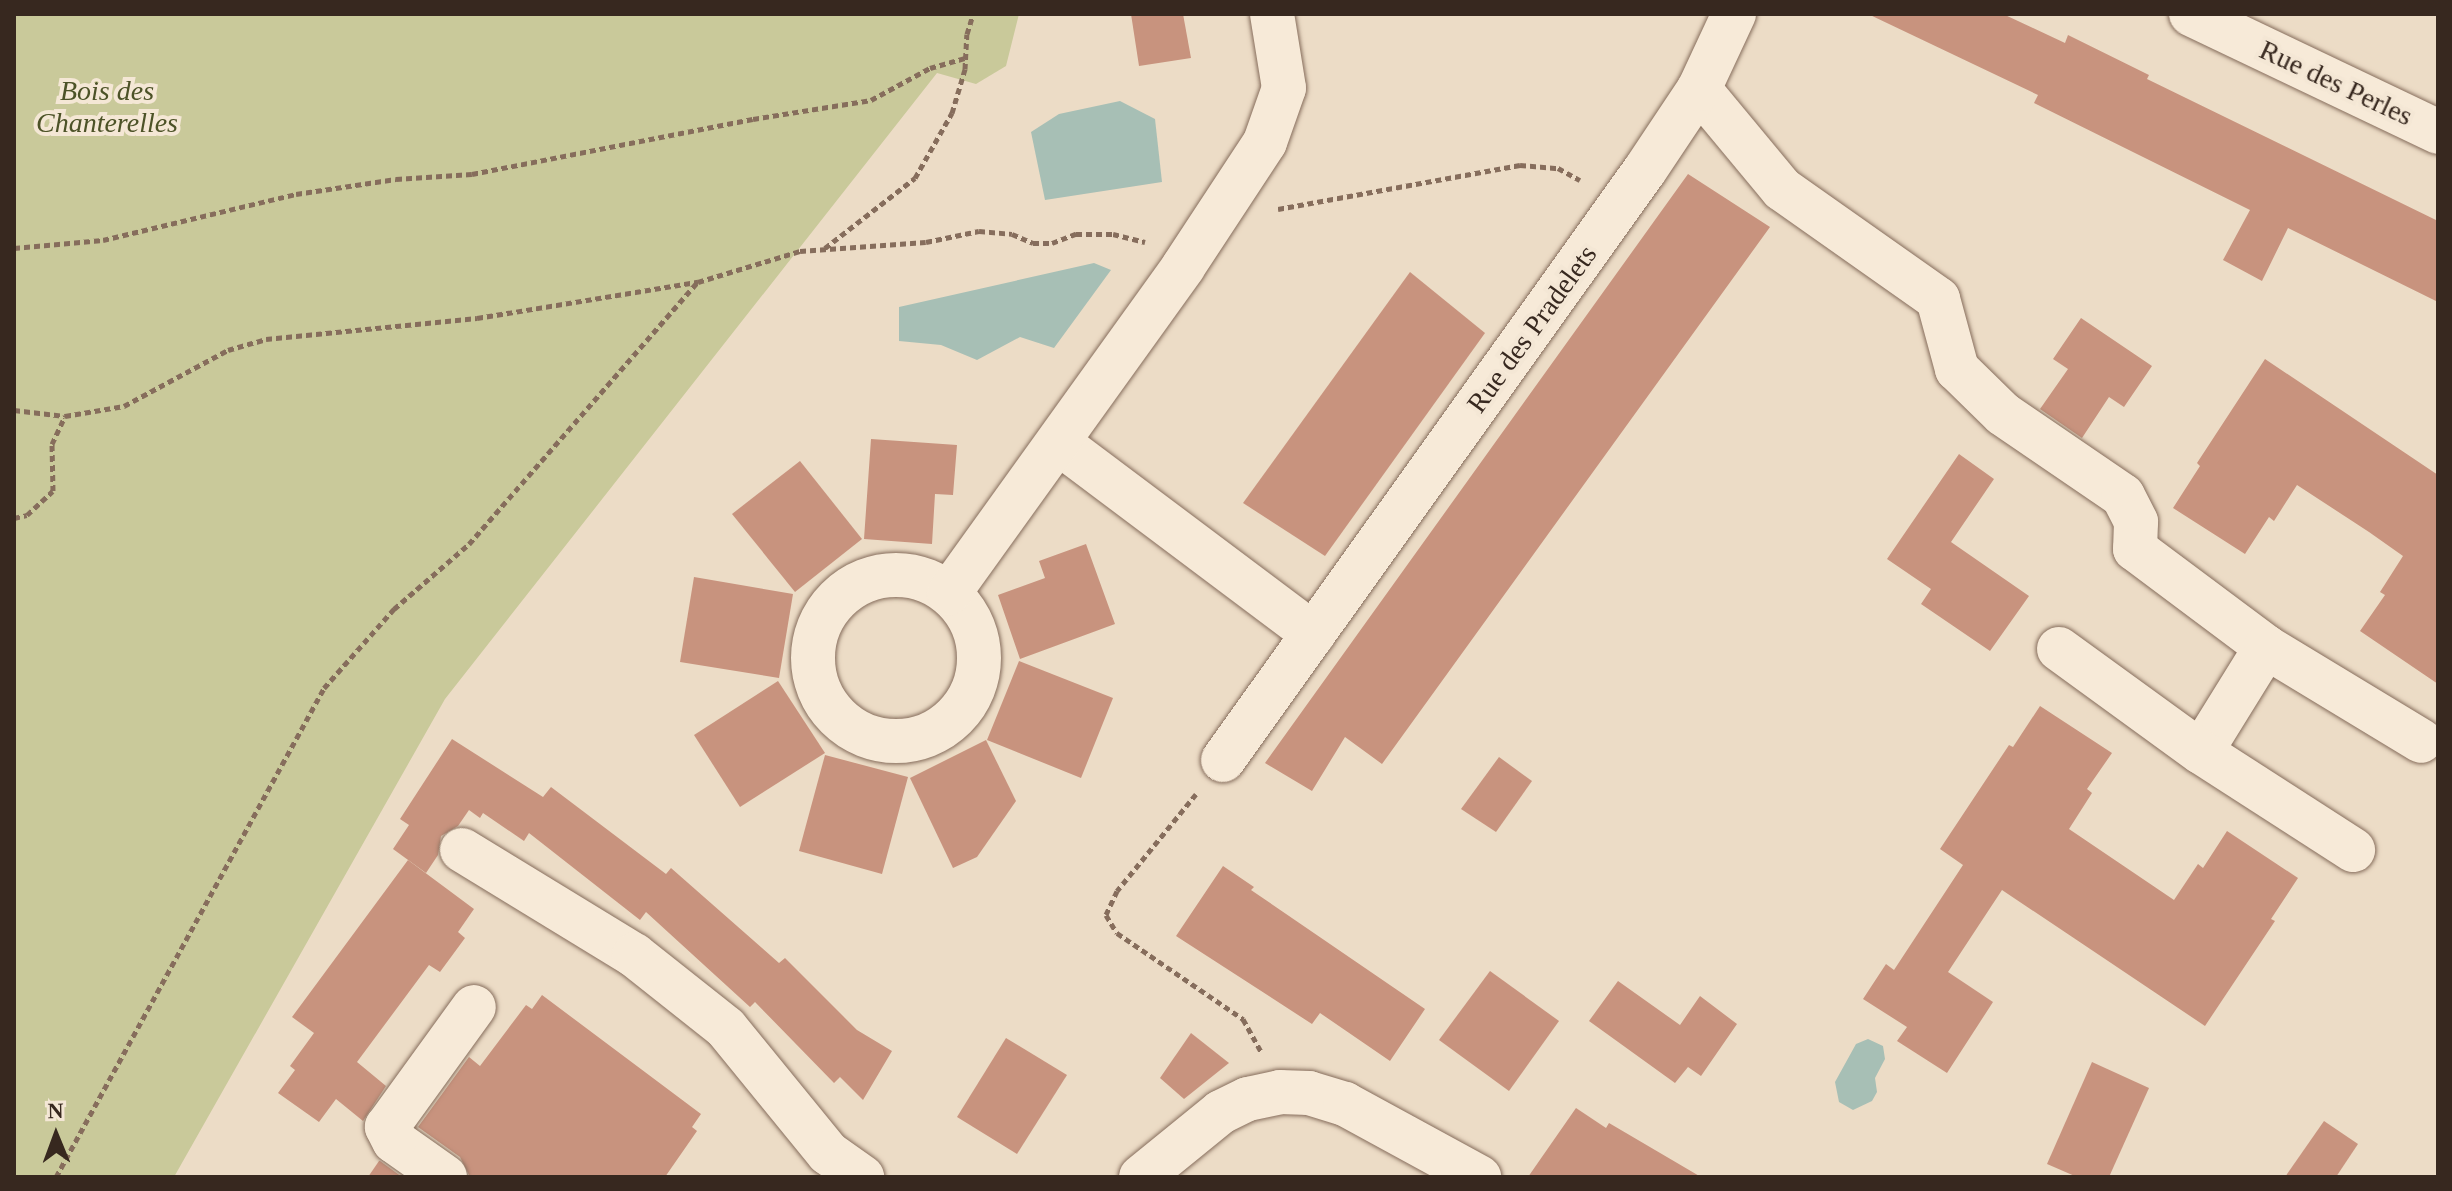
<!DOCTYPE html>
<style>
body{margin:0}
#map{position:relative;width:2452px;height:1191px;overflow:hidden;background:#ecdcc6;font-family:Georgia,serif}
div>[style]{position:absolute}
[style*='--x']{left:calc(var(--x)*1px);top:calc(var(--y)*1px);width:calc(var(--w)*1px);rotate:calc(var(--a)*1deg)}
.green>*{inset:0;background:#c9c99a}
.water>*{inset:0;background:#a7bfb5}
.building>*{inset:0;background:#c8937e}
.path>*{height:5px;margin-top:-2.5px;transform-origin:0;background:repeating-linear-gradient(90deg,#866d5c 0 6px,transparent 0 10px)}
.roads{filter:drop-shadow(0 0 2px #866d5c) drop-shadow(0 0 2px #866d5c)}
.minor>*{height:44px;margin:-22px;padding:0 22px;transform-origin:22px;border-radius:22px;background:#f7ead8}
.minor>.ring{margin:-22px;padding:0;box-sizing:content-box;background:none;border:44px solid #f7ead8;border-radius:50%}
span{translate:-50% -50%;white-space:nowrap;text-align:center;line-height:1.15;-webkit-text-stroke:8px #f4e7d5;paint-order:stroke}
.street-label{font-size:28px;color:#37281f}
.park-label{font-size:28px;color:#4c5227;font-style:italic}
.frame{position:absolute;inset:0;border:16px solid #37281f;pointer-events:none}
.north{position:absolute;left:16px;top:1095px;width:80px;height:80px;-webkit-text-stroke:6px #f4e7d5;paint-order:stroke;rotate:359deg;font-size:22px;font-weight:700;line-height:32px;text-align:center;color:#37281f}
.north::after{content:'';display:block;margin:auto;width:28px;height:36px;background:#37281f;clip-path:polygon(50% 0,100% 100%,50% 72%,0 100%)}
</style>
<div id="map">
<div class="green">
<i style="clip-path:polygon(14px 14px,1019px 14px,1006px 66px,976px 84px,937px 73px,445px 699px,174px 1177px,14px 1177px)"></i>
</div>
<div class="water">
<i style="clip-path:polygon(1120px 101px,1155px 119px,1162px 182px,1045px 200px,1031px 132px,1059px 114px)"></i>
<i style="clip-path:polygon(1094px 263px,1111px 270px,1054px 348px,1020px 337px,977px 360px,941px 345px,899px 341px,899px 307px)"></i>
<i style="clip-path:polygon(1868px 1039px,1883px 1046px,1885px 1059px,1875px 1078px,1877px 1092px,1872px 1101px,1853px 1110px,1839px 1102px,1835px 1082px,1856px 1044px)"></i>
</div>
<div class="building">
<i style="clip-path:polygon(1131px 14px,1183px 14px,1191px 58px,1139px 66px)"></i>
<i style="clip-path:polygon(1868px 14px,2003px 14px,2065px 43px,2068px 35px,2149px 75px,2147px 79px,2438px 221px,2438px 302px,2288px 228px,2262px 281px,2223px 260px,2250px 210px,2034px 103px,2038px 95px)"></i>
<i style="clip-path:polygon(1688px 174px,1770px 227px,1382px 764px,1345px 737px,1312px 791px,1265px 763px)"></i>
<i style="clip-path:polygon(1410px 272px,1485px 333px,1325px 556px,1243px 503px)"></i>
<i style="clip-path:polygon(2081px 318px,2152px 366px,2124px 407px,2109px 397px,2082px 438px,2040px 409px,2068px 369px,2053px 359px)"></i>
<i style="clip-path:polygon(2265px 359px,2438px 475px,2438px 684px,2360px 631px,2385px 595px,2380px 592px,2403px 556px,2369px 532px,2297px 485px,2274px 521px,2269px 517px,2245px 554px,2173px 508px,2200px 466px,2197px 463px)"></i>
<i style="clip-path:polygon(871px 439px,957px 445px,953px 495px,935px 494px,932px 544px,864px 539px)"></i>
<i style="clip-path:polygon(1959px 454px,1994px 479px,1951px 542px,2029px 596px,1990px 651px,1921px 604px,1931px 589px,1887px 559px)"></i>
<i style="clip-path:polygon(800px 461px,862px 539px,795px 592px,732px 514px)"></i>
<i style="clip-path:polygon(1086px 544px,1115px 624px,1020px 659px,998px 595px,1045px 578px,1039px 561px)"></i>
<i style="clip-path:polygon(694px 577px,793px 594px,779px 678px,680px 662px)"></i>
<i style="clip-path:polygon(1019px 661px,1113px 698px,1081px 778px,987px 740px)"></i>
<i style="clip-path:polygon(778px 681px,825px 753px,740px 807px,694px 735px)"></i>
<i style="clip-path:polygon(2040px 706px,2112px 753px,2087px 789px,2092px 793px,2069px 829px,2103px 852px,2174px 900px,2198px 864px,2203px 868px,2227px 831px,2298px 878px,2271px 919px,2275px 921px,2205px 1026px,2002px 890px,1948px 972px,1993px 1002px,1947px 1073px,1897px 1041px,1907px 1027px,1863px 999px,1886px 964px,1894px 970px,1963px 865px,1940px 849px,2009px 745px,2013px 747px)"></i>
<i style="clip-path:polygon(452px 739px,543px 797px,551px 787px,666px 874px,671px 868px,779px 963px,785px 958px,857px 1030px,892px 1051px,863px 1100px,840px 1077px,834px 1083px,755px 1002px,750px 1007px,646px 912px,640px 920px,529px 833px,524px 841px,483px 813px,480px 818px,469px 810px,458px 826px,441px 836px,438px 855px,426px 873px,393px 849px,409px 825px,400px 819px)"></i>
<i style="clip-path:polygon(986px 740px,1016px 801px,977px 857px,953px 868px,910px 778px)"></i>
<i style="clip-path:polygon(825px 755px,908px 777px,882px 874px,799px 851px)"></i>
<i style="clip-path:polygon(1499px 757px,1532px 781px,1496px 832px,1461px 809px)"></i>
<i style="clip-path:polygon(408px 860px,474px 909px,458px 932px,465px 938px,440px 972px,429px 965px,357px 1062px,386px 1086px,363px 1121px,336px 1099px,319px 1122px,278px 1093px,295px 1070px,290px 1066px,314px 1033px,292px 1017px)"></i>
<i style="clip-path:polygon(1223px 866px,1254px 887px,1251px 890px,1425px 1009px,1390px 1061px,1320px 1013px,1312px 1024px,1176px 936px)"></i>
<i style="clip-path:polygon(1490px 971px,1559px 1021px,1509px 1091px,1439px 1040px)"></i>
<i style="clip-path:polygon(1618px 981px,1680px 1025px,1700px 996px,1737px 1024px,1701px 1076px,1688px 1067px,1675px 1083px,1589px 1021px)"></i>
<i style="clip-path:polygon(542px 995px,701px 1114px,692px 1127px,697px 1131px,665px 1177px,470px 1177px,460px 1157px,418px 1127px,469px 1057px,480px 1066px,526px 1005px,532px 1009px)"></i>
<i style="clip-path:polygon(1191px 1033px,1229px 1063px,1184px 1099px,1160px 1078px)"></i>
<i style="clip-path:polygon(1006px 1038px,1067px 1075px,1017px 1154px,957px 1117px)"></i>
<i style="clip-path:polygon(2092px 1062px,2149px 1088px,2109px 1177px,2077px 1177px,2047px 1164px)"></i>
<i style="clip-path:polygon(1576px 1108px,1606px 1128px,1609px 1123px,1701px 1177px,1528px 1177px)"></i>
<i style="clip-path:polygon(2324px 1121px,2358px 1144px,2336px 1177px,2285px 1177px)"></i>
<i style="clip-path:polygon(379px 1161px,380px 1161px,402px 1177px,368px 1177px)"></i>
</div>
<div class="path">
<i style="--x:1278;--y:209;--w:246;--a:-10.3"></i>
<i style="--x:1520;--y:165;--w:38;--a:5"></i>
<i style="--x:1558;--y:168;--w:25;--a:29"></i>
<i style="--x:14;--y:248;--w:89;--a:-5.1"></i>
<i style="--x:103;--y:240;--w:198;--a:-13.4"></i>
<i style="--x:296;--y:194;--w:101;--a:-8.5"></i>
<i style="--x:396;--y:179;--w:76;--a:-3.8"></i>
<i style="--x:472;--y:174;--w:286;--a:-11.1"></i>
<i style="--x:753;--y:119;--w:120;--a:-9.1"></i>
<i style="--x:871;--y:100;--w:67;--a:-28.5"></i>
<i style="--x:930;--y:68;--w:36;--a:-16"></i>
<i style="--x:825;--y:248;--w:114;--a:-37.9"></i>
<i style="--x:915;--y:178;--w:75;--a:-60.4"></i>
<i style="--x:952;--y:113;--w:46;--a:-73.5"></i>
<i style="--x:965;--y:69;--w:35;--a:-87"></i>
<i style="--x:967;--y:34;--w:21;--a:-73"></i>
<i style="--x:14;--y:410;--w:51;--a:6.7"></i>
<i style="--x:65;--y:416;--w:60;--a:-9.6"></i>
<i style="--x:124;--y:406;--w:118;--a:-28.3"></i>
<i style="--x:228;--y:350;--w:40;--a:-16"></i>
<i style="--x:266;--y:339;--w:212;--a:-5.7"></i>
<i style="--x:477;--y:318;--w:224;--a:-9.3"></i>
<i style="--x:698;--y:282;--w:107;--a:-16.9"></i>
<i style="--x:800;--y:251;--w:126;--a:-4.1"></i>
<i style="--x:926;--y:242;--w:54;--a:-11.7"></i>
<i style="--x:979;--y:231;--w:33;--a:5"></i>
<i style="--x:1012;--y:234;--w:23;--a:23"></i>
<i style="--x:1033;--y:243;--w:19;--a:0"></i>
<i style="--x:1052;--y:243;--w:26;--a:-21"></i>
<i style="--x:1076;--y:234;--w:37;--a:0"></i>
<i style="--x:1113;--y:234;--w:33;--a:14"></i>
<i style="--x:14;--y:518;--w:13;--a:-13"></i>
<i style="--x:27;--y:515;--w:35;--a:-43"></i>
<i style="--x:53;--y:491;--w:47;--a:-91.2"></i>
<i style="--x:52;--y:444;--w:31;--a:-65"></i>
<i style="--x:1196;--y:794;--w:125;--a:129.2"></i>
<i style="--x:1117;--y:891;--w:26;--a:115"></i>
<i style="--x:1106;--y:915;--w:21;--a:59"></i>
<i style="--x:1117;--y:933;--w:153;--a:34.3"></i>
<i style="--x:1243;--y:1019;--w:37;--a:61"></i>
<i style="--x:56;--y:1177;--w:558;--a:-61.27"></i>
<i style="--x:324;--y:688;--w:106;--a:-48.5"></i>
<i style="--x:394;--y:609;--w:99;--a:-40.9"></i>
<i style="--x:469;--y:544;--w:347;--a:-48.9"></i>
</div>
<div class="roads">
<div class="minor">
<i style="--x:2191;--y:14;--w:274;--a:25.5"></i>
<i style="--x:1699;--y:89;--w:130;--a:50.3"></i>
<i style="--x:1782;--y:189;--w:191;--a:35.2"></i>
<i style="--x:1938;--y:299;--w:73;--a:74.8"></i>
<i style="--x:1957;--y:369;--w:64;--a:44.4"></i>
<i style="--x:2003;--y:414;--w:145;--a:34.3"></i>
<i style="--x:2123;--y:496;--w:29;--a:63"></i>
<i style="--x:2136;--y:522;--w:27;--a:92"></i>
<i style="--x:2135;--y:549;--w:164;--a:36.8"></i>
<i style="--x:2266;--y:647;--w:123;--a:121.8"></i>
<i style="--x:2201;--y:752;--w:181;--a:32.8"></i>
<i style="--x:1059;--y:443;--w:318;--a:36.9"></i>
<i class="ring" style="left:813px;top:575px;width:122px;height:122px"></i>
<i style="--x:949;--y:593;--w:401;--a:-54.3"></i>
<i style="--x:1183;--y:267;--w:149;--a:-56.7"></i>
<i style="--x:1265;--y:142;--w:57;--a:-70.6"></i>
<i style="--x:1284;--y:88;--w:75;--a:-99.2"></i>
<i style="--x:2266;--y:647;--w:181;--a:31.2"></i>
<i style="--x:2059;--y:649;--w:175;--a:36"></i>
<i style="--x:1223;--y:760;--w:725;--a:-54.43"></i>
<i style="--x:1645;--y:170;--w:97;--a:-56.3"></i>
<i style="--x:1699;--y:89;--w:83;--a:-65"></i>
<i style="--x:462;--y:850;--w:202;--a:31.4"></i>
<i style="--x:634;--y:955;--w:117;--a:38.4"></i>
<i style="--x:726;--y:1028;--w:161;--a:50.8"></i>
<i style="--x:828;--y:1153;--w:42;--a:35.2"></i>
<i style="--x:445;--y:1177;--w:62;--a:-144.8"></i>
<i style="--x:394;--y:1141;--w:16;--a:-117"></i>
<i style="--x:387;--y:1127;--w:148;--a:-54.1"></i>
<i style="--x:1141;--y:1177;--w:103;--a:-39.1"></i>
<i style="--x:1221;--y:1112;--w:30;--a:-26"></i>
<i style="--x:1248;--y:1099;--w:33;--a:-12"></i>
<i style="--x:1280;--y:1092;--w:29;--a:2"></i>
<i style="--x:1309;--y:1093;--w:38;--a:17"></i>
<i style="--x:1345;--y:1104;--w:153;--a:28.6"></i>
</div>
</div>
<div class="street-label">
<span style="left:2336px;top:83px;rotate:25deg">Rue des Perles</span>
<span style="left:1532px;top:329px;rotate:-54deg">Rue des Pradelets</span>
</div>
<div class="park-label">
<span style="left:107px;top:107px">Bois des<br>Chanterelles</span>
</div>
<div class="frame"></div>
<div class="north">N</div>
</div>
